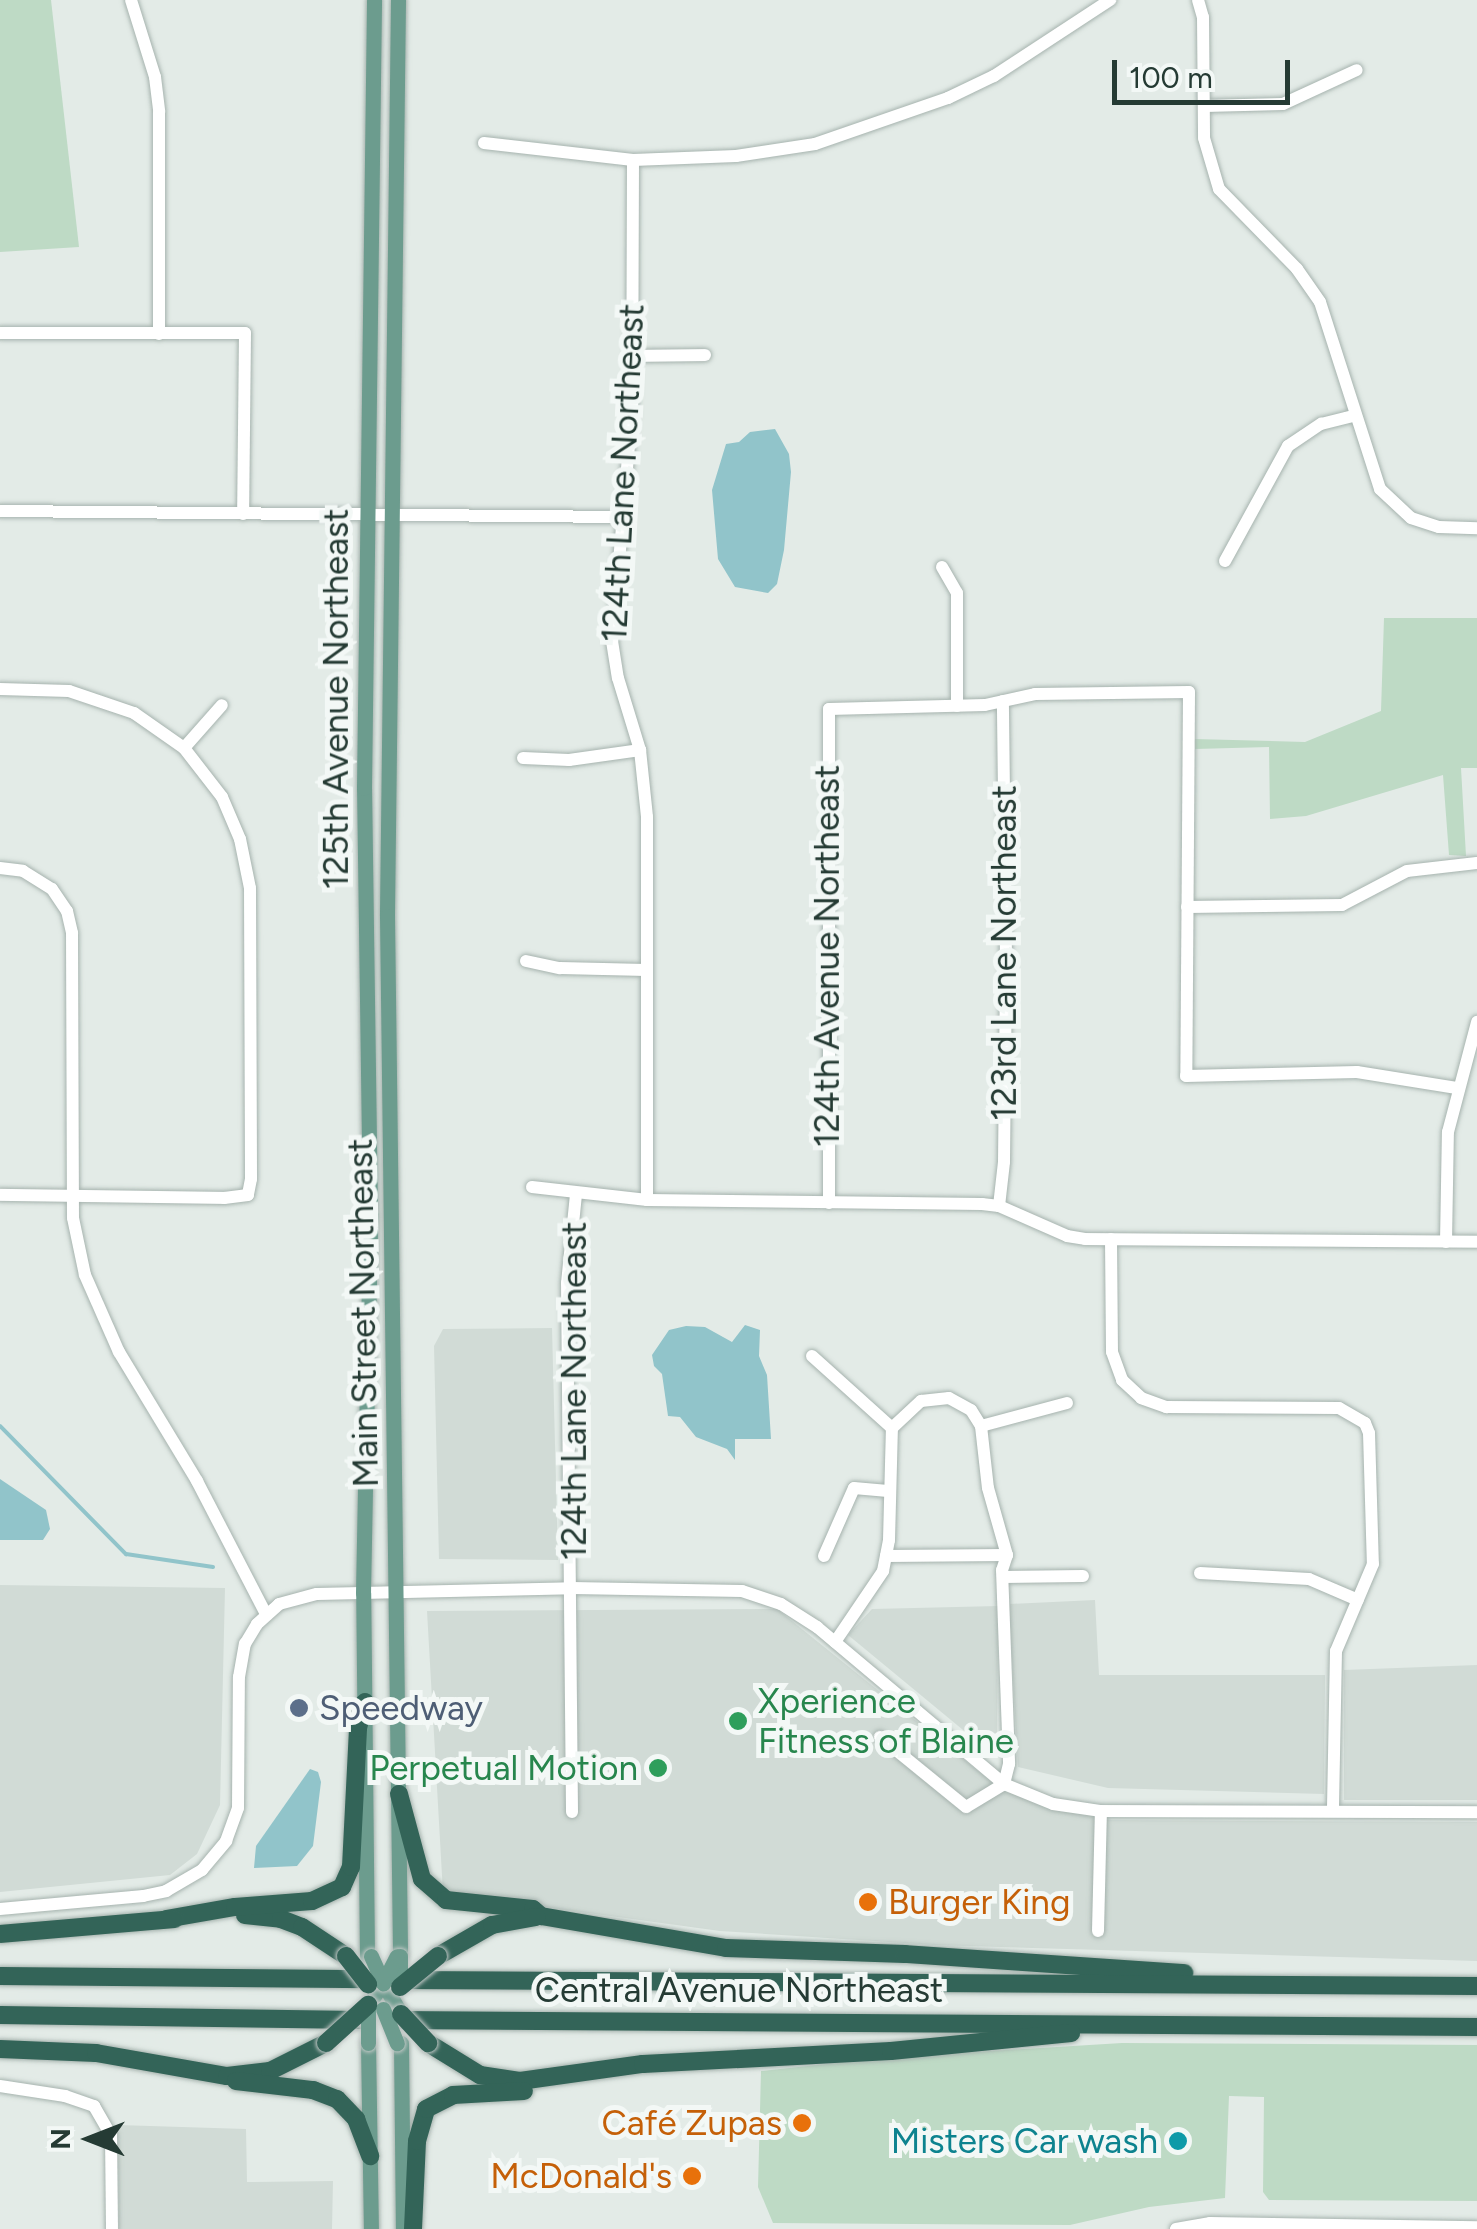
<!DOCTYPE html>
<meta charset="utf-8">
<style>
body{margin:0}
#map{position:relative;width:1477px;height:2229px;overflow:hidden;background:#e3ebe7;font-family:Figtree,sans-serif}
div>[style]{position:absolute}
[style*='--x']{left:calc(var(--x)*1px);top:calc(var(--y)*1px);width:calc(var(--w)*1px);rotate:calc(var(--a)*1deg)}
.built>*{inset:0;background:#d1dbd6}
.green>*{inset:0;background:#bedac5}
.water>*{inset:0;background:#91c4ca}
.stream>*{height:4px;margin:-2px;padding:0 2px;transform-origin:2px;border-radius:2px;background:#91c4ca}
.roads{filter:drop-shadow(0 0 2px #a6b3ae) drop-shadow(0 0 2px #a6b3ae)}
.minor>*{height:12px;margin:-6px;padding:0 6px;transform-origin:6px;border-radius:6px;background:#fff}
.major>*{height:15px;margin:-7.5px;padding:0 7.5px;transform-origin:7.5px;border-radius:7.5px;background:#6c9c8e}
.highway>*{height:18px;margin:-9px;padding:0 9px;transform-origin:9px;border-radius:9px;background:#336458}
.bridges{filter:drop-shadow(0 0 2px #c2c8c6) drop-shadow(0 0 2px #c2c8c6)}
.major-bridge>*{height:15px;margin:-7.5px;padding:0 7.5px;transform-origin:7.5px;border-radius:7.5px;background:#6c9c8e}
.highway-bridge>*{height:18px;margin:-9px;padding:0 9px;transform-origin:9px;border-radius:9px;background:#336458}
.dots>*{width:28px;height:28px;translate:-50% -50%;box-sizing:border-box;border:5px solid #f3f8f6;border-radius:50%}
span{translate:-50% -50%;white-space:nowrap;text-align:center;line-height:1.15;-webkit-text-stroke:10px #f3f8f6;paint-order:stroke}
.street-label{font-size:35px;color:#253b34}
.leisure-label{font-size:35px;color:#27864d}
.left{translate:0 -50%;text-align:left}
.right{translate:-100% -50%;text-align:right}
.service-label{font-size:35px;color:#4e5e75}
.food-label{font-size:35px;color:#c56008}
.culture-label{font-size:35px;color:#0d838f}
.north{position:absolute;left:40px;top:2089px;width:100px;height:100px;-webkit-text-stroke:8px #f3f8f6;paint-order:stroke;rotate:270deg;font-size:28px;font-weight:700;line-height:40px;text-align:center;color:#253b34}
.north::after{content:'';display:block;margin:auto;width:35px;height:45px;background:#253b34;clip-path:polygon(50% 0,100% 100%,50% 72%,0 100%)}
.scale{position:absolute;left:1112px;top:60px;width:178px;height:45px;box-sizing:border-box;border:5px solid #253b34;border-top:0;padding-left:12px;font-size:30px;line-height:35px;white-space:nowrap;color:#253b34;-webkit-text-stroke:8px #f3f8f6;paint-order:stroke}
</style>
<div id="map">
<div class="built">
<i style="clip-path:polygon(552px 1328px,558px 1560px,439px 1559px,434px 1346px,443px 1329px)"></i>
<i style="clip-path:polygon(0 1585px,225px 1588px,220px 1805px,197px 1854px,170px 1875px,0 1892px)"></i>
<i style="clip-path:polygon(1095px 1600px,1099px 1675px,1325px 1675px,1324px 1794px,1108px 1788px,1018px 1767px,1009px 1604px)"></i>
<i style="clip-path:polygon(998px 1606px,997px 1758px,848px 1635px,872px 1609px)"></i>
<i style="clip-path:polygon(777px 1609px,1003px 1791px,1107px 1820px,1477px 1822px,1477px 1961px,935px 1945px,720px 1931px,443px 1893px,427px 1611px)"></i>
<i style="clip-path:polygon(1477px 1665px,1477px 1800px,1344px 1800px,1344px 1670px)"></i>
<i style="clip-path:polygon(118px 2125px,246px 2129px,247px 2182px,333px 2181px,332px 2229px,119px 2229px)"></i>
</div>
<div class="green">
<i style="clip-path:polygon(0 0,51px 0,79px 247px,0 252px)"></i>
<i style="clip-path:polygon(1384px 618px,1477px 618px,1477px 768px,1461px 768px,1466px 856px,1449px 855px,1443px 775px,1306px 816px,1270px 819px,1269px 747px,1195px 749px,1194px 739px,1305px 742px,1381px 711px)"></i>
<i style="clip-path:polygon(1122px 2043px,1477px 2045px,1477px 2201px,1269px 2200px,1263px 2192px,1264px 2097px,1229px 2096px,1225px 2198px,1149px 2207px,1070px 2225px,773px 2223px,758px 2187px,761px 2071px,890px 2057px)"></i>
</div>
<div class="water">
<i style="clip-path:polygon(775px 429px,789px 454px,791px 472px,784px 550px,777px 584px,768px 593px,735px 587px,718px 559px,712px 490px,726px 444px,739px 442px,750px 432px)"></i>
<i style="clip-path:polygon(686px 1326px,705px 1327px,732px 1342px,745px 1325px,760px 1330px,759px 1356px,767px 1375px,771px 1439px,735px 1439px,735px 1460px,727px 1449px,696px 1437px,680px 1417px,668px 1416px,662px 1374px,654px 1366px,652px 1355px,669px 1330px)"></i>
<i style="clip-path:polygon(0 1479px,46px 1510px,50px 1529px,43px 1540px,0 1540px)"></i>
<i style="clip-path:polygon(310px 1769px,318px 1772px,321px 1782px,313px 1846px,297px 1866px,254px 1868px,256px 1846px)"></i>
</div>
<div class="stream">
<i style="--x:0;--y:1426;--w:180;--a:45.5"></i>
<i style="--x:126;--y:1554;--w:88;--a:8.5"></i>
</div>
<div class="roads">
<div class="minor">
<i style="--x:131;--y:0;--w:81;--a:72.7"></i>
<i style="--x:155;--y:77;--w:35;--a:83"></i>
<i style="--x:159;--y:112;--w:222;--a:90"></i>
<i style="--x:1198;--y:0;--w:18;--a:74"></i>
<i style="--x:1203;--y:17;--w:121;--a:89.5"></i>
<i style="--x:1204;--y:138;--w:53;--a:73.6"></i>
<i style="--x:1219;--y:189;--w:112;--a:45.7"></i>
<i style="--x:1297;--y:269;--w:40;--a:55.1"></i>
<i style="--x:1320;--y:302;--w:196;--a:72.2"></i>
<i style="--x:1380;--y:489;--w:42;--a:43.1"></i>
<i style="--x:1411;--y:518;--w:29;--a:18"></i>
<i style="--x:1439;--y:527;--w:38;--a:2"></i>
<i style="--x:1205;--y:106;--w:78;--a:-1.5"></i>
<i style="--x:1283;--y:104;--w:81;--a:-24.7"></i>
<i style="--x:484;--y:143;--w:150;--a:6.5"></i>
<i style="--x:633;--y:160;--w:103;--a:-2.2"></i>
<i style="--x:736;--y:156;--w:80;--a:-8.6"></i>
<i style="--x:815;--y:144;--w:141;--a:-19.1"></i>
<i style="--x:948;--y:98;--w:51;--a:-25.6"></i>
<i style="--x:994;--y:76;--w:139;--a:-33.2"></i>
<i style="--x:633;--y:160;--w:250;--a:90.2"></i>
<i style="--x:632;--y:410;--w:232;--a:94.9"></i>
<i style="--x:612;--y:641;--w:37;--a:81"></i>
<i style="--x:618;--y:678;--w:75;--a:73"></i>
<i style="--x:640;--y:750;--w:67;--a:84"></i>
<i style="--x:647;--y:817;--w:383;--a:90"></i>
<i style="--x:0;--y:333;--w:245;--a:0"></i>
<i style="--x:245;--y:333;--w:181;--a:90.6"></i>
<i style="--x:632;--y:356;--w:73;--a:-0.8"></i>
<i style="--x:0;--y:511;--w:621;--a:0.55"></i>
<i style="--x:1225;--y:561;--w:131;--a:-61.3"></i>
<i style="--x:1288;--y:446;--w:40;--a:-34"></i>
<i style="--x:1321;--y:424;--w:33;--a:-14"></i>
<i style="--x:942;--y:567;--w:30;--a:60"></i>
<i style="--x:957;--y:593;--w:113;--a:90"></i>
<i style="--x:0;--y:689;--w:69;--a:1.7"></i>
<i style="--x:69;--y:691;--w:69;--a:18.7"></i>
<i style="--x:134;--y:713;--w:61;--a:35"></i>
<i style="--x:184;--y:748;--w:62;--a:52.2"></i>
<i style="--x:222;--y:797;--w:46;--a:66.8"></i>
<i style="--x:240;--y:839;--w:50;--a:78.5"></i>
<i style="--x:250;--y:888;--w:291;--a:89.8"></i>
<i style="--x:251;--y:1179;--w:16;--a:101"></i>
<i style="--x:248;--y:1195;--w:24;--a:173"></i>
<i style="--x:224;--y:1198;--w:224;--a:-179.2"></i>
<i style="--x:184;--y:748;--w:57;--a:-48.5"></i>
<i style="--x:523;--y:758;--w:46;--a:2.5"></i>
<i style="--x:569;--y:760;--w:72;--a:-8"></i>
<i style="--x:0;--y:868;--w:23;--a:7"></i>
<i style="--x:23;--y:871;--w:34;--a:32"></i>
<i style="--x:52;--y:889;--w:27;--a:56"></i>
<i style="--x:67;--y:911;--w:23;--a:77"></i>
<i style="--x:72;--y:933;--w:285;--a:89.8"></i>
<i style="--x:73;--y:1218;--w:58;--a:78.1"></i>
<i style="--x:85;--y:1275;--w:84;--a:66.2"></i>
<i style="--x:119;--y:1352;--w:151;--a:58.8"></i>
<i style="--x:197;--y:1481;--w:150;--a:62.6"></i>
<i style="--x:1187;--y:907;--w:155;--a:-0.7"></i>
<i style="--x:1342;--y:905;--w:73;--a:-27.6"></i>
<i style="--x:1407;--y:871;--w:70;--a:-6.5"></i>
<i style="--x:526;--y:961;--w:35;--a:12"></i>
<i style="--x:560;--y:968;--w:86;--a:1.3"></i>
<i style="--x:532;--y:1187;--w:116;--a:6.4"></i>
<i style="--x:647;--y:1200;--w:335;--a:0.7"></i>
<i style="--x:982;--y:1204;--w:17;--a:7"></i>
<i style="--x:999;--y:1206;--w:74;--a:23.8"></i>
<i style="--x:1067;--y:1236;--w:18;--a:9"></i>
<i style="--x:1085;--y:1239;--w:392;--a:0.4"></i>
<i style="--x:829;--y:1203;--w:494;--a:-90"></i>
<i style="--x:829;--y:709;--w:156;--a:-1.5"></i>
<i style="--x:985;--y:705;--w:51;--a:-12.4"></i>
<i style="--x:1035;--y:694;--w:154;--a:-0.7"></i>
<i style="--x:1189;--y:692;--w:384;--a:90.4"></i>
<i style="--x:1186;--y:1076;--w:171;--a:-1.3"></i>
<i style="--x:1357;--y:1072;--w:101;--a:9.1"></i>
<i style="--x:999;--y:1206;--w:44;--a:-83.5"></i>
<i style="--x:1004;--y:1162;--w:204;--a:-89.4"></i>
<i style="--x:1006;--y:958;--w:257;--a:-90.7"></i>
<i style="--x:1111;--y:1239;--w:113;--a:89.5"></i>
<i style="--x:1112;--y:1352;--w:30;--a:70"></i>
<i style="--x:1122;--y:1380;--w:26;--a:43"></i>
<i style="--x:1141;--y:1398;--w:27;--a:20"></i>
<i style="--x:1166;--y:1407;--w:173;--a:0.3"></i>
<i style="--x:1339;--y:1408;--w:30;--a:30"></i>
<i style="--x:1365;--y:1423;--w:11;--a:68"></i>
<i style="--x:1369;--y:1433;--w:131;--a:88.3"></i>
<i style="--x:1373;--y:1564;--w:95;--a:113"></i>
<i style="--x:1336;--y:1651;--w:160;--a:91.1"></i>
<i style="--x:1446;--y:1242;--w:110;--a:-89"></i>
<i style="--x:1448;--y:1132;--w:114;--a:-75.2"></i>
<i style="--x:812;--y:1356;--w:108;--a:42"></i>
<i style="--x:981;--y:1426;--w:89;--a:-15"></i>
<i style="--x:824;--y:1556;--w:74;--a:-66.2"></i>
<i style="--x:854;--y:1488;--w:34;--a:5"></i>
<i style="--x:886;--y:1556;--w:121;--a:-0.5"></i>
<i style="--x:1200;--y:1573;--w:109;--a:3.2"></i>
<i style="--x:1309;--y:1579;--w:53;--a:23.2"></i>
<i style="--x:1003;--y:1577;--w:80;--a:-0.7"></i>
<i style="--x:835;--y:1642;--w:86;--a:-55.9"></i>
<i style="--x:883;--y:1571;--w:32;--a:-79"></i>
<i style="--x:889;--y:1540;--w:112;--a:-88.5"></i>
<i style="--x:892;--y:1428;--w:40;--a:-43"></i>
<i style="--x:921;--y:1401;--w:28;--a:-6"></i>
<i style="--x:949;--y:1398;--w:25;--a:29"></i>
<i style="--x:971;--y:1410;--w:19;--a:58"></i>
<i style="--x:981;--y:1426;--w:62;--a:83.6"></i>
<i style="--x:988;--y:1488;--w:70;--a:74.2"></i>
<i style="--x:1007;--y:1555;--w:16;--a:108"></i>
<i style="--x:1002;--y:1570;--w:194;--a:87.9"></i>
<i style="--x:1009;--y:1764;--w:21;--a:104"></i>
<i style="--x:1004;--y:1784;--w:44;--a:148.8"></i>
<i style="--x:966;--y:1807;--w:111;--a:-140.9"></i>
<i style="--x:572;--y:1812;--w:529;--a:-90.54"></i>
<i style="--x:567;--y:1283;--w:88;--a:-84.2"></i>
<i style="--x:0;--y:1909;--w:144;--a:-5.2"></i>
<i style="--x:143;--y:1896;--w:24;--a:-12"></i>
<i style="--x:166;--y:1891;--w:42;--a:-30.3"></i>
<i style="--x:202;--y:1870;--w:38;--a:-50"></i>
<i style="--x:226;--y:1841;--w:35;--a:-70"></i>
<i style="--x:238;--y:1808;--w:131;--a:-89.6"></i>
<i style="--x:239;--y:1677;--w:34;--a:-80"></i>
<i style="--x:245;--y:1644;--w:23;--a:-59"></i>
<i style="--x:257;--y:1624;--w:30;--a:-42"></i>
<i style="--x:279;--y:1604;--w:39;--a:-15"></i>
<i style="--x:317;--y:1594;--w:255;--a:-1.3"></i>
<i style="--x:572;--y:1588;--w:170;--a:1"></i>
<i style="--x:742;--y:1591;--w:41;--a:18.4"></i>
<i style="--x:781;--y:1604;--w:43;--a:32.6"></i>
<i style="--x:817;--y:1627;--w:244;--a:40"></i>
<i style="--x:1004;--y:1784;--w:53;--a:22.2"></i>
<i style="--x:1053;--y:1804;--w:49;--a:8.3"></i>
<i style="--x:1101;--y:1811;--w:376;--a:0.2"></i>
<i style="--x:1098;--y:1931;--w:120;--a:-88.6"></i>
<i style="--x:0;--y:2086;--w:66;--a:8.7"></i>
<i style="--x:65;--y:2096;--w:31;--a:19"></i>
<i style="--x:94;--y:2106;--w:34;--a:60"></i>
<i style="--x:111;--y:2135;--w:94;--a:89.4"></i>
<i style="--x:1176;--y:2229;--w:35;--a:-10"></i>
<i style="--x:1210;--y:2223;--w:267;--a:0.9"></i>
</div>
<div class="major">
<i style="--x:398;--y:0;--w:916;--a:90.69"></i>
<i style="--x:387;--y:916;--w:1040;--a:89.28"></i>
<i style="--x:367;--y:1956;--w:363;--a:-90.6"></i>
<i style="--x:363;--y:1593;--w:379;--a:-88.9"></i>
<i style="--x:370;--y:1214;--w:426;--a:-90.8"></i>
<i style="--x:364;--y:788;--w:788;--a:-89.27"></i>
<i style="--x:368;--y:2005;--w:27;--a:-56"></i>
<i style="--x:383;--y:1983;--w:36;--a:60"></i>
<i style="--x:368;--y:2043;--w:186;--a:89.1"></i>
<i style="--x:401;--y:2043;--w:186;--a:89.4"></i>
</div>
<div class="highway">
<i style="--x:399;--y:1794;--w:88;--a:74.9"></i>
<i style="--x:422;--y:1879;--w:32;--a:41"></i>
<i style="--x:446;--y:1900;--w:87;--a:5.9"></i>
<i style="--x:533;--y:1909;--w:11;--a:41"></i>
<i style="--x:541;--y:1916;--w:188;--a:9.8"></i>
<i style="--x:726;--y:1948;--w:179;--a:1.9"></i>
<i style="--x:905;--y:1954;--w:280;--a:3.9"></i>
<i style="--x:245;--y:1915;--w:36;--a:6"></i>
<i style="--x:281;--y:1919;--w:22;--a:21"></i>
<i style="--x:302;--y:1927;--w:53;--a:33.4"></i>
<i style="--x:166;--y:1919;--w:70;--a:-9.9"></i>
<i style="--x:235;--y:1907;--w:77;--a:-4.5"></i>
<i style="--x:312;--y:1901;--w:33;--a:-25"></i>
<i style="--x:342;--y:1887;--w:22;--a:-66"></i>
<i style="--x:351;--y:1867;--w:139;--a:-87.1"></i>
<i style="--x:358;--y:1728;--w:27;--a:-75"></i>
<i style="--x:0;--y:1934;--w:175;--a:-4.9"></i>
<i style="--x:438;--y:1956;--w:62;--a:-29.9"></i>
<i style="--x:492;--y:1925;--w:45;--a:-10.3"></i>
<i style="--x:0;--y:1976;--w:374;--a:0.5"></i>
<i style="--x:400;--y:1980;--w:1077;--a:0.32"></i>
<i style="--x:0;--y:2015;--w:359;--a:0.8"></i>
<i style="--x:395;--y:2020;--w:1082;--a:0.37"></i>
<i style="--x:428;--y:2043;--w:61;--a:31.6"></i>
<i style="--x:480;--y:2075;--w:40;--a:8.5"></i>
<i style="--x:520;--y:2081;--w:124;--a:-7.9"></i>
<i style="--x:643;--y:2064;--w:248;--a:-3"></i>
<i style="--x:891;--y:2051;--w:181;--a:-5.7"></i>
<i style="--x:0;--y:2049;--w:96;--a:2.4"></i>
<i style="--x:96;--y:2053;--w:133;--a:10"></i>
<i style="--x:227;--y:2076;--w:43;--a:-6.6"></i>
<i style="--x:270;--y:2071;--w:63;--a:-26.6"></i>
<i style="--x:236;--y:2081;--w:78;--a:6.7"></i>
<i style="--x:313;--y:2090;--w:26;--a:21"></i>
<i style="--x:337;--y:2099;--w:28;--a:46"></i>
<i style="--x:356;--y:2119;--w:40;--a:69"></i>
<i style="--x:413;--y:2229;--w:88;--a:-87.4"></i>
<i style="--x:417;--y:2141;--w:33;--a:-74"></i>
<i style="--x:426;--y:2109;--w:30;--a:-27"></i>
<i style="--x:453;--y:2095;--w:71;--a:-3.2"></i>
</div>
</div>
<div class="bridges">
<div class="major-bridge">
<i style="--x:371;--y:1956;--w:30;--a:66"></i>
<i style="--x:400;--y:1956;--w:31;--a:90"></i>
<i style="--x:383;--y:1983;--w:30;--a:-63"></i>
<i style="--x:368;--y:2005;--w:38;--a:90"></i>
<i style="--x:383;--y:2009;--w:37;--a:68"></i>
</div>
<div class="highway-bridge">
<i style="--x:346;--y:1956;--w:36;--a:52"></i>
<i style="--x:400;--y:1987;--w:49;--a:-39.2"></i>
<i style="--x:401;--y:2014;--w:40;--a:47"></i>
<i style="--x:326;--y:2043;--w:57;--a:-42.1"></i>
</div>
</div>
<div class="dots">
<i style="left:299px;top:1708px;background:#5c6f8a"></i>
<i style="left:738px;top:1721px;background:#2e9e5b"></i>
<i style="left:658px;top:1768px;background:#2e9e5b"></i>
<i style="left:868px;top:1902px;background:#e8710a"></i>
<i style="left:802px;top:2123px;background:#e8710a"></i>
<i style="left:1178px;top:2141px;background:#0f9aa8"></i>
<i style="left:692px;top:2176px;background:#e8710a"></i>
</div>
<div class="street-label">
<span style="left:623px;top:473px;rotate:-87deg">124th Lane Northeast</span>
<span style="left:336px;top:699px;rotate:-90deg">125th Avenue Northeast</span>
<span style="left:1004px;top:953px;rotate:-90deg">123rd Lane Northeast</span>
<span style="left:827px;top:956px;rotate:-90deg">124th Avenue Northeast</span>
<span style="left:363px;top:1313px;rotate:-91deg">Main Street Northeast</span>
<span style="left:574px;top:1391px;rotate:-90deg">124th Lane Northeast</span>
<span style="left:739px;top:1990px">Central Avenue Northeast</span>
</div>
<div class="leisure-label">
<span class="left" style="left:758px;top:1721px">Xperience<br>Fitness of Blaine</span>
<span class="right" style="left:638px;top:1768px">Perpetual Motion</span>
</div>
<div class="service-label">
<span class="left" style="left:319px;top:1708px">Speedway</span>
</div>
<div class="food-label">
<span class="left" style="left:888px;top:1902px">Burger King</span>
<span class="right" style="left:782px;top:2123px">Café Zupas</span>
<span class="right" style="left:672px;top:2176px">McDonald's</span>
</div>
<div class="culture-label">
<span class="right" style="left:1158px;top:2141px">Misters Car wash</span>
</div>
<div class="north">N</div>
<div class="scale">100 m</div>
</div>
